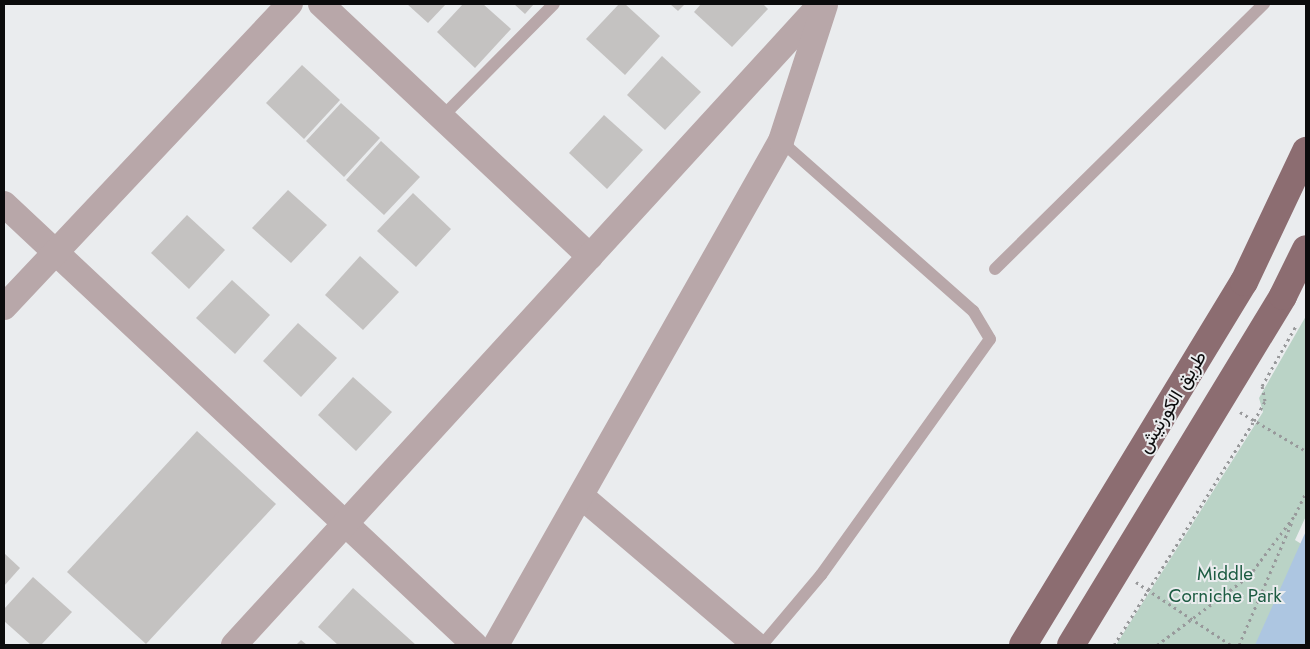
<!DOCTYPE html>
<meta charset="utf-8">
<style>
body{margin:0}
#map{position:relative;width:1310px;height:649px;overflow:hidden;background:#eaecee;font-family:Jost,Vazirmatn,sans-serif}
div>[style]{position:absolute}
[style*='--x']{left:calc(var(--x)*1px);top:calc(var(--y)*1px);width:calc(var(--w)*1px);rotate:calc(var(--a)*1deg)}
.green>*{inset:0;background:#bad3c6}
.water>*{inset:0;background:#adc6e1}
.building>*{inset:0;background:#c4c2c1}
.path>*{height:3px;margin-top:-1.5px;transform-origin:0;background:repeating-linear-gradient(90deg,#98999b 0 2.5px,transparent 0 6.5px)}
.lane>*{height:12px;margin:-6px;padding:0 6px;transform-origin:6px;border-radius:6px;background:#b8a7a9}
.street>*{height:26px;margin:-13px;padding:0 13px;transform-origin:13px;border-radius:13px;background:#b8a7a9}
.primary>*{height:28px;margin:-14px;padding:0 14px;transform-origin:14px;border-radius:14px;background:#8c6d71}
span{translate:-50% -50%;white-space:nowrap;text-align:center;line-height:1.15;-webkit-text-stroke:4px #eaecee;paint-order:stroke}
.street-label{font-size:19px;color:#0b0b0c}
.park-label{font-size:19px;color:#1d5c43}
.frame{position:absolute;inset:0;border:5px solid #0b0b0c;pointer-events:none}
</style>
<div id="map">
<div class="green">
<i style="clip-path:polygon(1306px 316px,1306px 516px,1295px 540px,1303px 545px,1264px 645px,1116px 645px,1263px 412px,1259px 398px)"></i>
</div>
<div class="water">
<i style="clip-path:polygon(1306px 531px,1306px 645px,1255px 645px)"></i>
</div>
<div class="building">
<i style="clip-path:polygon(407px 4px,446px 4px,428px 23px)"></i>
<i style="clip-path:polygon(463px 4px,483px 4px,511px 29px,475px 68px,437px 32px)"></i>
<i style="clip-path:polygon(514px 4px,534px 4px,525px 14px)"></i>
<i style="clip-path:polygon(619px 4px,625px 4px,660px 36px,625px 75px,586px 39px)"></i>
<i style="clip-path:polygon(670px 4px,685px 4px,678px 11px)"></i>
<i style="clip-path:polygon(701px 4px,763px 4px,768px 9px,732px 47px,694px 12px)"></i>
<i style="clip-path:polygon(662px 56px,701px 92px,665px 130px,627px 95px)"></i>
<i style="clip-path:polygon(302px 65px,340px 100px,304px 139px,266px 103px)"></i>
<i style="clip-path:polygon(341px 103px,380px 138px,344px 177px,306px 141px)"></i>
<i style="clip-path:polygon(604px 115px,643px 150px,607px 189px,569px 153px)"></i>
<i style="clip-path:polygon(381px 141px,420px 177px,384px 215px,346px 180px)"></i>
<i style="clip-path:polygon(288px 190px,327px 225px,291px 263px,252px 228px)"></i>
<i style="clip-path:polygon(413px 193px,451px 229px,416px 267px,377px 231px)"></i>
<i style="clip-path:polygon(187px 215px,225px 250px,189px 289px,151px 253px)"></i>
<i style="clip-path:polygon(360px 256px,399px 292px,363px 330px,325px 295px)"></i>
<i style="clip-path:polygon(232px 280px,270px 315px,235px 354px,196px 318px)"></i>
<i style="clip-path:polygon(298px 323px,337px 358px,301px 397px,263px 361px)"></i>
<i style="clip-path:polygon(353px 377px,392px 412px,356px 451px,318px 415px)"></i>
<i style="clip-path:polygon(197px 431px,276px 504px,146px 644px,67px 572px)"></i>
<i style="clip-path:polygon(4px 553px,20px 568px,4px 586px)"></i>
<i style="clip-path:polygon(33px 577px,72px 612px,41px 645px,31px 645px,4px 621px,4px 609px)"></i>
<i style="clip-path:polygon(353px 588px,416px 645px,338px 645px,318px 627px)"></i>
<i style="clip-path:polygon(301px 640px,307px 645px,296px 645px)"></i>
</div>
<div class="path">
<i style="--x:1240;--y:412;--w:77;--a:30.6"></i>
<i style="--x:1136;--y:582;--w:114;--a:33.6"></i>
<i style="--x:1114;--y:645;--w:264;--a:-58"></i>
<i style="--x:1254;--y:421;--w:23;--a:-61"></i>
<i style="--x:1265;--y:401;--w:15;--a:-101"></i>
<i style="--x:1262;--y:386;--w:71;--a:-60.6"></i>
<i style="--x:1157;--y:645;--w:115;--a:-36.9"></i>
<i style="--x:1249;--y:576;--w:76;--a:-53"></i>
<i style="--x:1295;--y:515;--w:25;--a:-64"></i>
<i style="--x:1239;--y:645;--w:134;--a:-66.7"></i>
</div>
<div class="lane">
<i style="--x:442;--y:117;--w:159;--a:-45.3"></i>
<i style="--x:995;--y:269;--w:378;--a:-44.6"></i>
<i style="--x:762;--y:645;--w:92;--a:-49.9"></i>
<i style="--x:821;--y:575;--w:290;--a:-54.4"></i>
<i style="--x:990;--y:339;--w:33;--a:-121"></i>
<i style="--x:973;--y:311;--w:256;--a:-138.5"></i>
</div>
<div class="street">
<i style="--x:321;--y:4;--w:369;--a:43.2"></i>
<i style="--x:4;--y:204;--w:645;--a:43.12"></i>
<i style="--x:4;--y:307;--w:417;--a:-46.7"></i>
<i style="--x:581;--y:496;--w:230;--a:40.4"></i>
<i style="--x:234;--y:645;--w:869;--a:-47.52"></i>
<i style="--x:496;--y:645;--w:579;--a:-60.51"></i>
<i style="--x:781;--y:141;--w:143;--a:-72.1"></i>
</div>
<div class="primary">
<i style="--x:1023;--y:645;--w:425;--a:-58.7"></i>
<i style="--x:1244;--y:282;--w:145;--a:-64.7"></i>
<i style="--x:1071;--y:645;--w:408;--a:-58.7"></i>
<i style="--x:1283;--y:296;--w:52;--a:-63.9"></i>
</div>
<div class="street-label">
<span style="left:1172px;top:402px;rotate:-59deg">طريق الكورنيش</span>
</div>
<div class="park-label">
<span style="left:1225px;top:585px">Middle<br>Corniche Park</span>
</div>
<div class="frame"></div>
</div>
